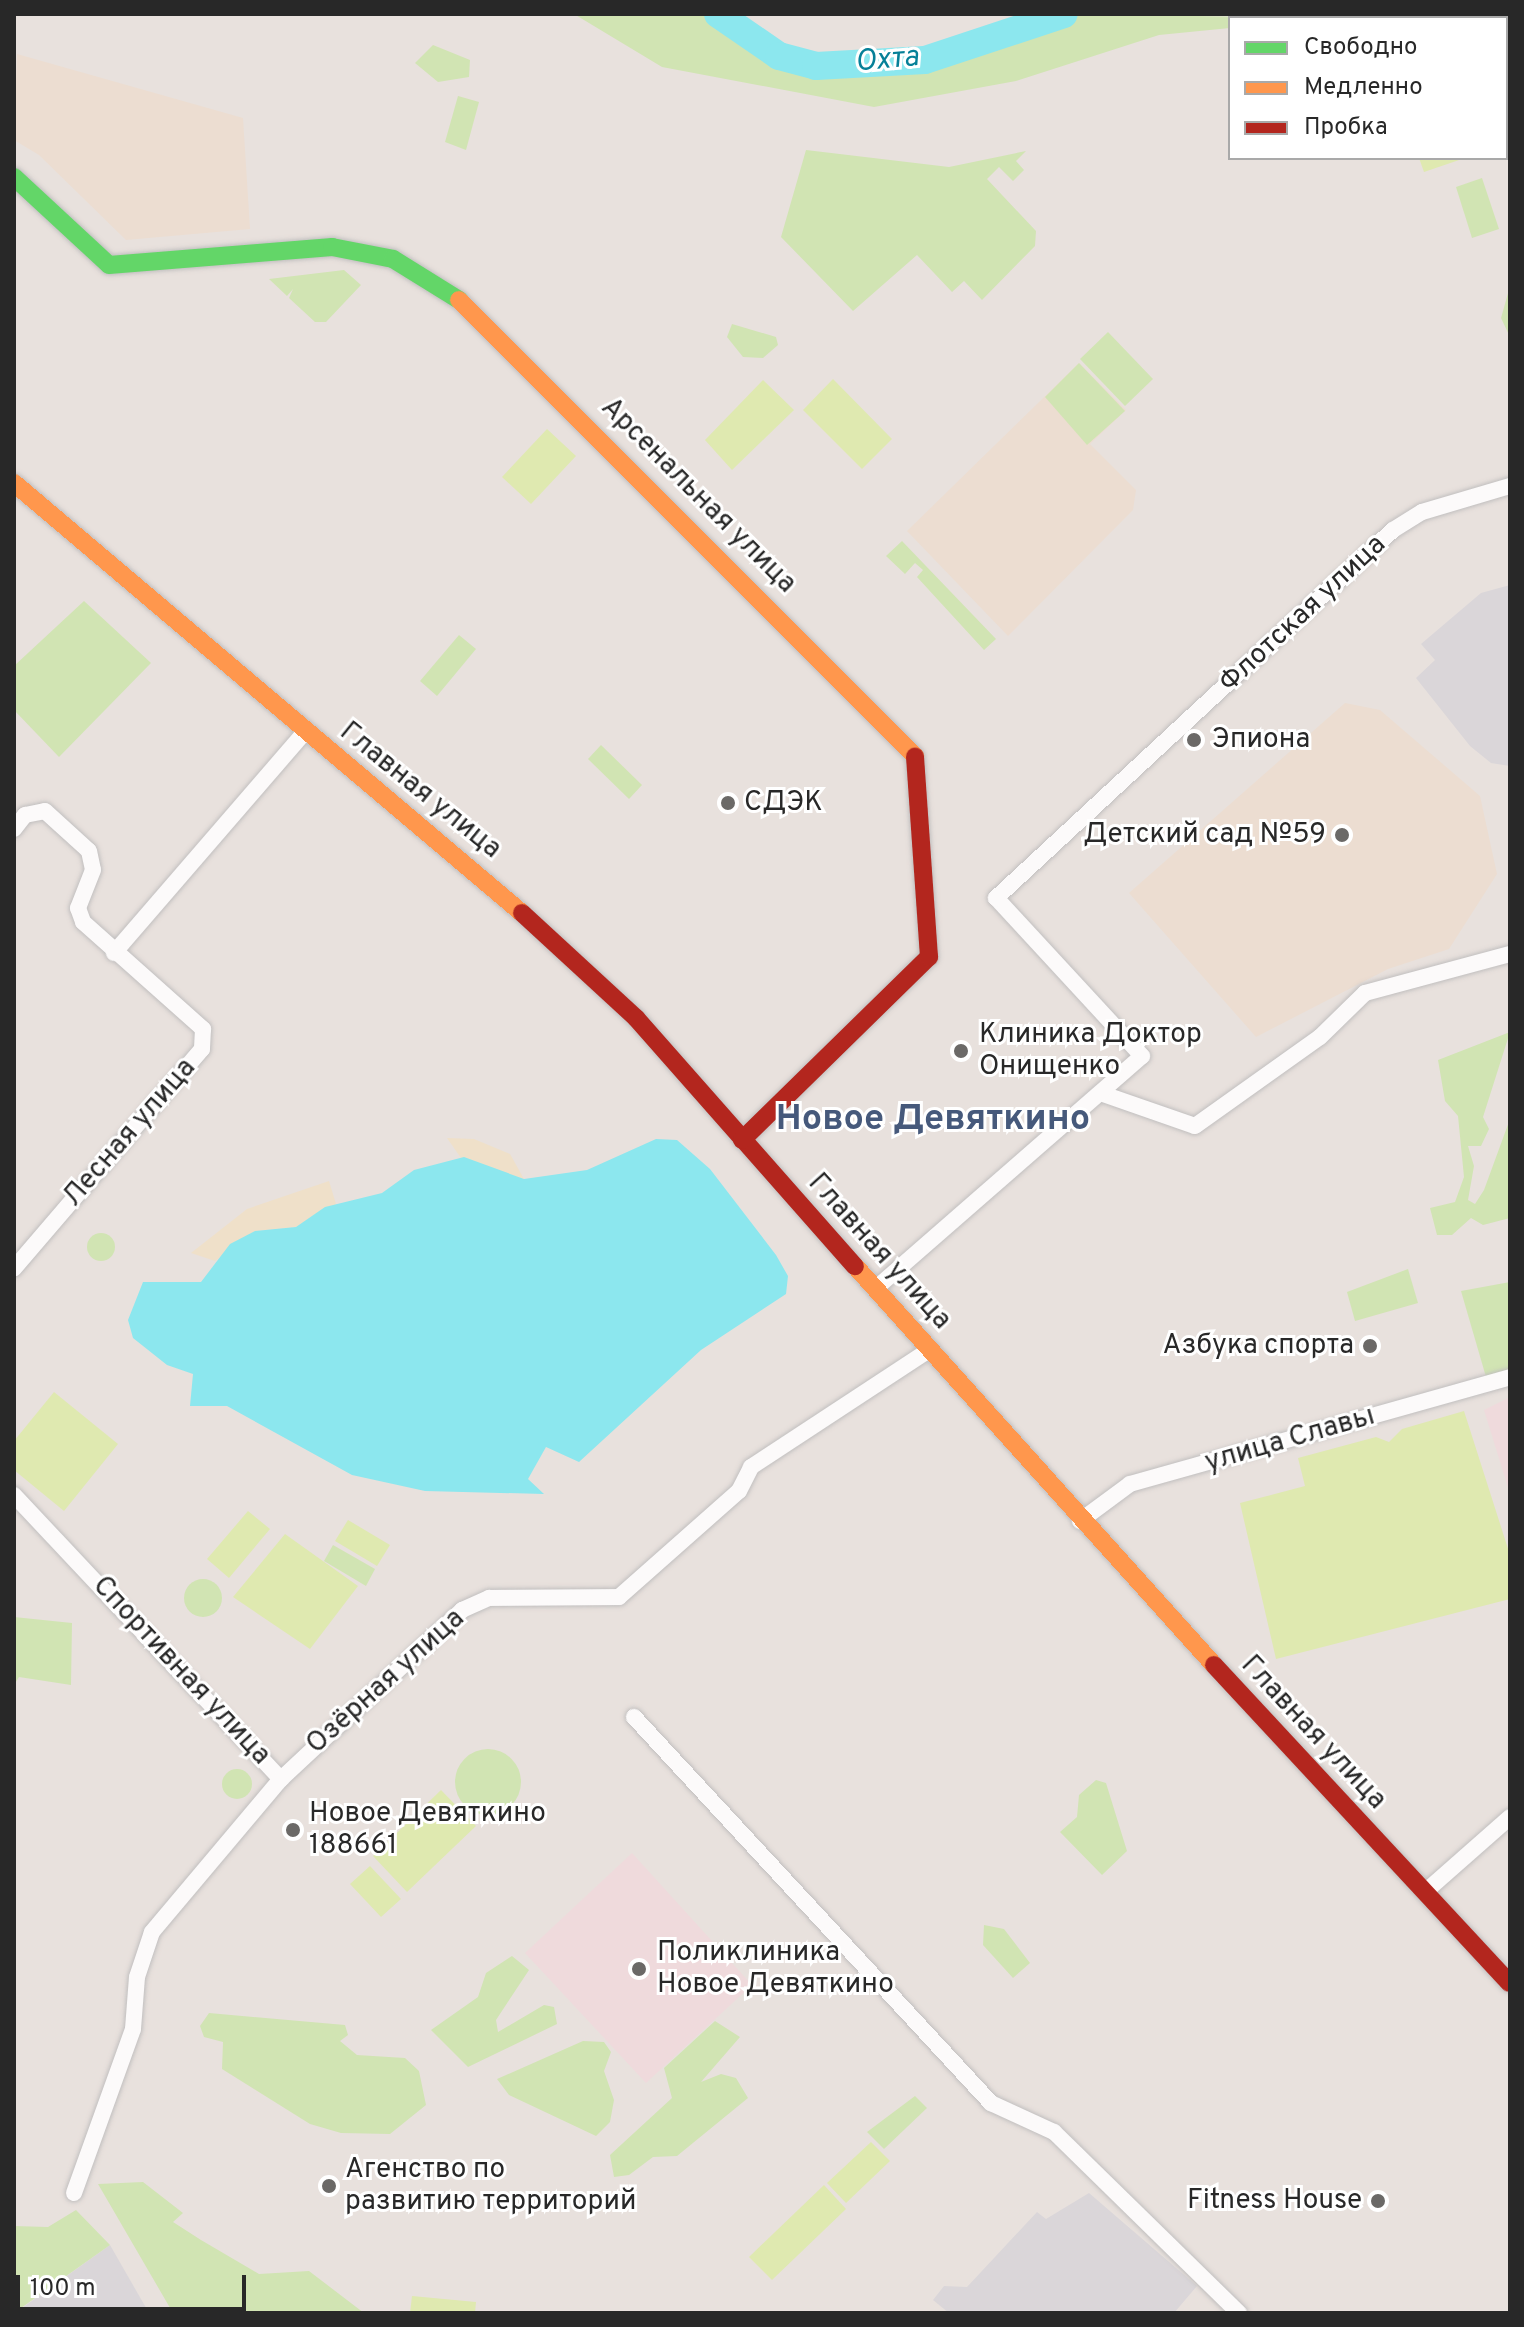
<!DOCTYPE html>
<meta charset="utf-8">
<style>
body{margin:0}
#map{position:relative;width:1524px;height:2327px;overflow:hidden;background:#e8e1dd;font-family:Overpass,sans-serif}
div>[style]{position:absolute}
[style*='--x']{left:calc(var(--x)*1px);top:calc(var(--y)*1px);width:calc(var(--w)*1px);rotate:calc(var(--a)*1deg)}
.industrial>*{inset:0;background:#dad6d9}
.education>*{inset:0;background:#ecddd1}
.medical>*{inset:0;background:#efdadc}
.green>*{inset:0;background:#d1e4b3}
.round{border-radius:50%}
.sand>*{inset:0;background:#efe0c9}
.pitch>*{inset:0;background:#dfe9b0}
.water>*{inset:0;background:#8ce7ee}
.river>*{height:28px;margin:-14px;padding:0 14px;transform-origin:14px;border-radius:14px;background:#8ce7ee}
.roads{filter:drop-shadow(0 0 2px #c1bfbf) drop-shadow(0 0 2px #c1bfbf)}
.street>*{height:16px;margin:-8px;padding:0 8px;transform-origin:8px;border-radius:8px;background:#fcfafa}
.fast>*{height:18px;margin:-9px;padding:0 9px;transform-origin:9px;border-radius:9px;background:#63d668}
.slow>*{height:18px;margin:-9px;padding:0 9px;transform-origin:9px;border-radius:9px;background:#ff974d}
.jam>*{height:18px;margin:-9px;padding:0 9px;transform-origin:9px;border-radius:9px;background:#b3261e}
.dots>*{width:22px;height:22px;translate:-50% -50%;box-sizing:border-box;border:4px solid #fff;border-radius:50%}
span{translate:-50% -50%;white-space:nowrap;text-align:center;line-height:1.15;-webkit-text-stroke:6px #fff;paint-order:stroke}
.street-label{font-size:28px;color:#282828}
.poi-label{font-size:28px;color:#282828}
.left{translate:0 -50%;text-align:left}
.right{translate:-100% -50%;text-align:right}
.water-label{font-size:30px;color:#068098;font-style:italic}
.district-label{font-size:36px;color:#46597b;font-weight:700}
.frame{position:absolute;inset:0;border:16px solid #282828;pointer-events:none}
.legend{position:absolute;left:1228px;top:16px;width:280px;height:144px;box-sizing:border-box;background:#fff;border:2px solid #a9a9a9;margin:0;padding:10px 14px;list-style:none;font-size:24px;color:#282828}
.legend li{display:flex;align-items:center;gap:16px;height:40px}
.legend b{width:40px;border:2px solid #a9a9a9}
.scale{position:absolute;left:16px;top:2275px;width:230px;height:36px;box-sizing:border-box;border:4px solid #282828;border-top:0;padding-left:10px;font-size:24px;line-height:28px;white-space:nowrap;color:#282828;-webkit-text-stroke:6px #fff;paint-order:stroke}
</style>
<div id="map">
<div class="industrial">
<i style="clip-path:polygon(1510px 585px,1510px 766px,1491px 763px,1470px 746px,1416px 678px,1435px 660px,1421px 644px,1481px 593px)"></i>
<i style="clip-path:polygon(1089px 2193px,1197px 2286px,1174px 2313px,949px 2313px,933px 2300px,944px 2286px,967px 2287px,1037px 2212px,1046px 2219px)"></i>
<i style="clip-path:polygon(110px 2245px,149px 2313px,15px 2313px)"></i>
</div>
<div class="education">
<i style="clip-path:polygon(17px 54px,243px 118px,250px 229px,126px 240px,39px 155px,14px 140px)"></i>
<i style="clip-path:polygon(1079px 363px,1126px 410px,1090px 444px,1136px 490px,1133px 510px,1008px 636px,907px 531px)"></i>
<i style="clip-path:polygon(1345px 703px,1380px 710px,1480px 796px,1497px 874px,1449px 949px,1388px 969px,1256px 1037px,1129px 893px)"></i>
</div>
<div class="medical">
<i style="clip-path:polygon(1510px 1397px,1510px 1494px,1484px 1410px)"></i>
<i style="clip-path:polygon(632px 1853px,752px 1985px,646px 2083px,525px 1953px)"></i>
</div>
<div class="green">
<i style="clip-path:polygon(574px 14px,709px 14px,762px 56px,814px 69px,926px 67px,1077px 14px,1317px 18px,1230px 18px,1230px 28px,1159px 35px,1016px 81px,874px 107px,662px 67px)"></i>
<i style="clip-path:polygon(433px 45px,470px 60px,469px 77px,438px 82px,415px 63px)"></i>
<i style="clip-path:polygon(458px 96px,479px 102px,466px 150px,445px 142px)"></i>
<i style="clip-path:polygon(806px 150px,949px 167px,1026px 151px,1016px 161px,1024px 170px,1013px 181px,999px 167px,987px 179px,1036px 231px,1035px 246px,982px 300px,964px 281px,952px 292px,917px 255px,853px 311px,781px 237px)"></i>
<i style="clip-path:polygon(1482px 178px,1499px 229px,1472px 238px,1456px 187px)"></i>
<i style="clip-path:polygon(344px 270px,361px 285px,326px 322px,315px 322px,289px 298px,293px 289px,287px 296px,269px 279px)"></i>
<i style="clip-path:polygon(1510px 286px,1510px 337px,1501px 318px)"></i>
<i style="clip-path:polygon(732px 324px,776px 337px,778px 345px,763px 358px,743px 357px,727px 337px)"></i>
<i style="clip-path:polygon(1108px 332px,1153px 379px,1125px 406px,1080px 359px)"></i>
<i style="clip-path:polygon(1079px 363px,1125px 411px,1087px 445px,1045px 397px)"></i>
<i style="clip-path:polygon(902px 541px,996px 639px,984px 650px,917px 577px,923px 570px,915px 563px,905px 574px,886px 556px)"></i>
<i style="clip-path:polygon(84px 601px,151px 663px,59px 757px,14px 710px,14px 666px)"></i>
<i style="clip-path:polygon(459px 635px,476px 649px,437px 696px,420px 681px)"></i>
<i style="clip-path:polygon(601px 745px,642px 785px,629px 799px,588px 759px)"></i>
<i style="clip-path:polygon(1510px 1032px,1483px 1117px,1489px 1129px,1481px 1146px,1468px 1146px,1474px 1166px,1468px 1200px,1475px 1204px,1484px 1190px,1510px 1119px,1510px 1218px,1483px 1225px,1471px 1218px,1452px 1235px,1437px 1235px,1430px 1208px,1455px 1202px,1464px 1177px,1458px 1116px,1445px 1101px,1438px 1060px)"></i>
<i class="round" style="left:87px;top:1233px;width:28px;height:28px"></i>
<i style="clip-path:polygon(1408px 1269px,1418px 1303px,1355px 1321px,1347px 1292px)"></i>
<i style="clip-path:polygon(1510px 1282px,1510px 1370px,1486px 1377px,1461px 1291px)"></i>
<i style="clip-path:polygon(333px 1545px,375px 1569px,366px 1586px,324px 1561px)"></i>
<i class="round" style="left:184px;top:1579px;width:38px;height:38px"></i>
<i style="clip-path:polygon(14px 1617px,72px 1623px,71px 1685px,19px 1677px,14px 1685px)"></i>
<i class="round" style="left:455px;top:1749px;width:66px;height:66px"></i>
<i class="round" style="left:222px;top:1769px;width:30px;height:30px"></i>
<i style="clip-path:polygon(1096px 1780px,1106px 1783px,1127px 1851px,1102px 1875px,1060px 1832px,1077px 1817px,1079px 1795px)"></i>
<i style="clip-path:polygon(984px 1925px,1004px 1929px,1030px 1963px,1013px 1978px,983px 1945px)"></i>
<i style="clip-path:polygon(512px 1956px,529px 1970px,496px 2020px,498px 2032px,544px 2005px,554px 2007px,557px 2024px,468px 2067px,431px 2030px,478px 1997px,486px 1973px)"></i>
<i style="clip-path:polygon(209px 2013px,345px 2025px,348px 2035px,340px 2041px,357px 2055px,405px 2058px,419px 2071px,426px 2105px,390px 2134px,341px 2133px,310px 2124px,222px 2069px,223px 2042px,204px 2037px,200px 2026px)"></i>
<i style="clip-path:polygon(715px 2021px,740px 2037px,701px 2082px,721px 2074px,736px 2078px,748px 2098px,677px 2156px,653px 2157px,629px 2175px,614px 2177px,610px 2155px,672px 2098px,664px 2068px)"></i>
<i style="clip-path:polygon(583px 2041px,604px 2042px,611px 2052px,604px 2071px,614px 2100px,610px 2122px,596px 2136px,509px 2095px,497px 2079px)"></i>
<i style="clip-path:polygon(915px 2096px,927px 2108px,884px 2149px,867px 2132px)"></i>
<i style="clip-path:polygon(143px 2182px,183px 2213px,173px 2222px,201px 2240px,259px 2274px,309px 2271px,364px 2313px,173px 2313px,98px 2184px)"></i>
<i style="clip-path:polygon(76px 2210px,110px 2245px,14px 2313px,14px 2226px,48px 2227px)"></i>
</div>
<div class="sand">
<i style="clip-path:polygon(447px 1138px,474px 1139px,510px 1154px,524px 1179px,461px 1158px)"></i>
<i style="clip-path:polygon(329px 1181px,336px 1204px,296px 1227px,255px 1231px,215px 1261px,191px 1253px,247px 1209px)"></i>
</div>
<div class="pitch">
<i style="clip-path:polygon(1419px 158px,1465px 158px,1424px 172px)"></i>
<i style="clip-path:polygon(833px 379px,892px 439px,862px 469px,803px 410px)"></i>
<i style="clip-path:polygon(763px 380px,794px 410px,732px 470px,705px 440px)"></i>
<i style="clip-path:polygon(547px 429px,576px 456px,531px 504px,502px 477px)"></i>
<i style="clip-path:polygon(54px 1392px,118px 1444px,64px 1511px,14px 1470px,14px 1441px)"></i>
<i style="clip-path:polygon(1464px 1411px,1510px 1555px,1510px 1599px,1276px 1659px,1240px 1503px,1305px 1486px,1298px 1458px,1376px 1437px,1389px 1442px,1402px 1429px)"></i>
<i style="clip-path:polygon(248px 1511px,270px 1529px,229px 1578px,207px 1559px)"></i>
<i style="clip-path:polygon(348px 1520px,390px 1545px,377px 1566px,335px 1541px)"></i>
<i style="clip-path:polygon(285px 1534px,358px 1586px,310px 1649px,233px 1597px)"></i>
<i style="clip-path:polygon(441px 1790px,476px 1826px,407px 1892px,373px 1856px)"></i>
<i style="clip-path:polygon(370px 1866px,401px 1899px,381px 1917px,350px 1884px)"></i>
<i style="clip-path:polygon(871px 2142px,890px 2161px,846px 2203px,827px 2183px)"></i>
<i style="clip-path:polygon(824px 2185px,846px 2209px,772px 2280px,749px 2257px)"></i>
<i style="clip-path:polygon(412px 2296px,476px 2302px,475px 2313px,410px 2313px)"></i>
</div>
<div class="water">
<i style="clip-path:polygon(656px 1139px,677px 1140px,710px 1169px,776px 1255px,788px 1276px,786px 1294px,701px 1350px,579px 1462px,546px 1447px,528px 1479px,544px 1494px,425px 1491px,352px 1475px,227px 1406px,190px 1406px,193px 1374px,167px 1365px,133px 1338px,128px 1320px,143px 1282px,201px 1282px,230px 1244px,255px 1231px,296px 1227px,325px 1207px,382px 1193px,414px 1170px,464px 1157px,524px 1179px,587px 1170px)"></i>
</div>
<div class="river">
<i style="--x:718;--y:14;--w:74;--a:34.5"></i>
<i style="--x:779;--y:56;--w:38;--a:15"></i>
<i style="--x:816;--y:66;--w:109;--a:-3.2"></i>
<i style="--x:925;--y:60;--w:146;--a:-18.3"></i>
</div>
<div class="roads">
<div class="street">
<i style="--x:14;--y:829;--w:18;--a:-52"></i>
<i style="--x:25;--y:815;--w:20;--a:-11"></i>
<i style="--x:45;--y:811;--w:59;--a:42.3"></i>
<i style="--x:89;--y:851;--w:19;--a:78"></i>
<i style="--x:93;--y:870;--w:41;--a:111.5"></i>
<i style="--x:78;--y:908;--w:15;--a:70"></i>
<i style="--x:83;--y:922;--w:161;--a:41.7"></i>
<i style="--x:203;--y:1029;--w:20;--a:93"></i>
<i style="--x:202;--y:1049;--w:289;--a:130.6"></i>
<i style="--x:114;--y:953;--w:291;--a:-49.2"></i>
<i style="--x:1103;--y:1094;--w:97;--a:19.2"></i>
<i style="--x:1195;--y:1126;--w:153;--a:-35.5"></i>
<i style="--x:1320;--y:1037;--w:63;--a:-44.4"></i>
<i style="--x:1365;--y:993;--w:150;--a:-15.1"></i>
<i style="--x:875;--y:1289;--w:354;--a:-41.1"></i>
<i style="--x:1142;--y:1056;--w:215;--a:-132.7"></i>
<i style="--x:996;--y:898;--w:541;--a:-42.83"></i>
<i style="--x:1393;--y:530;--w:34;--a:-32"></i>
<i style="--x:1422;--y:512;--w:92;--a:-16.5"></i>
<i style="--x:14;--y:1495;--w:390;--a:46.8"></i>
<i style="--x:1080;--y:1521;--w:62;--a:-36.5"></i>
<i style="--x:1130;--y:1484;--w:395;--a:-15.7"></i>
<i style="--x:634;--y:1717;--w:526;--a:47.24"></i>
<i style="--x:991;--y:2103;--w:69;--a:24.7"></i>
<i style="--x:1054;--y:2132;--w:259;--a:44.4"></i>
<i style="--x:1425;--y:1892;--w:113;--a:-41.4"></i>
<i style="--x:74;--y:2193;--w:174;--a:-70.2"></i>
<i style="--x:133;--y:2029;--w:52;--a:-85.6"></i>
<i style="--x:137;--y:1977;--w:47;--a:-71.6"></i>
<i style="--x:152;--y:1932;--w:200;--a:-49.9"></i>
<i style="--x:281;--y:1779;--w:248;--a:-43"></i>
<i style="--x:462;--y:1610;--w:30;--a:-24"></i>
<i style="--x:489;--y:1598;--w:130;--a:-0.4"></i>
<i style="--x:619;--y:1597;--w:160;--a:-41.5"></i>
<i style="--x:739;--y:1491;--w:27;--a:-63"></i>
<i style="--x:751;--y:1467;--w:213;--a:-33.3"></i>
</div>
<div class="fast">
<i style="--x:14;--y:177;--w:129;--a:42.8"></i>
<i style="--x:109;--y:265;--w:224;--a:-4.6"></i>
<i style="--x:332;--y:247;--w:62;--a:11.1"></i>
<i style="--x:393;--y:259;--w:78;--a:31.8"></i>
</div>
<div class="slow">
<i style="--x:459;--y:300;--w:645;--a:45"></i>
<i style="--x:14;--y:483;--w:666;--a:40.25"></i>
<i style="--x:855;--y:1266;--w:537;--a:48.02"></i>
</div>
<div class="jam">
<i style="--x:522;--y:913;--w:155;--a:42.6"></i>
<i style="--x:636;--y:1018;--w:331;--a:48.6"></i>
<i style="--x:742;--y:1140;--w:262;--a:-44.4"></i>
<i style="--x:929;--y:957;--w:201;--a:-94"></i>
<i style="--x:1214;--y:1665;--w:434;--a:47.1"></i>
</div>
</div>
<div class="dots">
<i style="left:1194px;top:740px;background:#6b6967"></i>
<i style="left:728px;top:803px;background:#6b6967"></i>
<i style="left:1342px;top:835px;background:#6b6967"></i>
<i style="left:961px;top:1051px;background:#6b6967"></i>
<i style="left:1370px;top:1346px;background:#6b6967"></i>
<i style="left:293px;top:1830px;background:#6b6967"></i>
<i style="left:639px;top:1969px;background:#6b6967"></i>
<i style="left:329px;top:2186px;background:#6b6967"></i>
<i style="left:1378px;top:2201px;background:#6b6967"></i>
</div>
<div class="street-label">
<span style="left:698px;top:496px;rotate:45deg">Арсенальная улица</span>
<span style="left:1303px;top:614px;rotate:-43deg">Флотская улица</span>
<span style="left:420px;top:791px;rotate:39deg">Главная улица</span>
<span style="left:130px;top:1133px;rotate:-49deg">Лесная улица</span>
<span style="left:879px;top:1252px;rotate:48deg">Главная улица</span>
<span style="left:1290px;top:1440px;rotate:-16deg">улица Славы</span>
<span style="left:181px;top:1671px;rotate:47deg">Спортивная улица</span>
<span style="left:386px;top:1682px;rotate:-42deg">Озёрная улица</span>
<span style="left:1313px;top:1733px;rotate:47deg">Главная улица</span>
</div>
<div class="poi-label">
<span class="left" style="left:1212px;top:740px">Эпиона</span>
<span class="left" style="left:744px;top:803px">СДЭК</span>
<span class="right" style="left:1326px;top:835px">Детский сад №59</span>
<span class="left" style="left:979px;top:1051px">Клиника Доктор<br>Онищенко</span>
<span class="right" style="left:1354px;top:1346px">Азбука спорта</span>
<span class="left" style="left:309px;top:1830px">Новое Девяткино<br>188661</span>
<span class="left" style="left:657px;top:1969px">Поликлиника<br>Новое Девяткино</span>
<span class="left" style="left:345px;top:2186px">Агенство по<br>развитию территорий</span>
<span class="right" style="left:1362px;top:2201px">Fitness House</span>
</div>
<div class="water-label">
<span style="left:887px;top:61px;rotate:-5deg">Охта</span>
</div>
<div class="district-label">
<span style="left:933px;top:1121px">Новое Девяткино</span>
</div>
<div class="frame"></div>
<ul class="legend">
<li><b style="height:10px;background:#63d668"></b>Свободно</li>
<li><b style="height:10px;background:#ff974d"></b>Медленно</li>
<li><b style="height:10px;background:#b3261e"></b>Пробка</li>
</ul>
<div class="scale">100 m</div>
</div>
